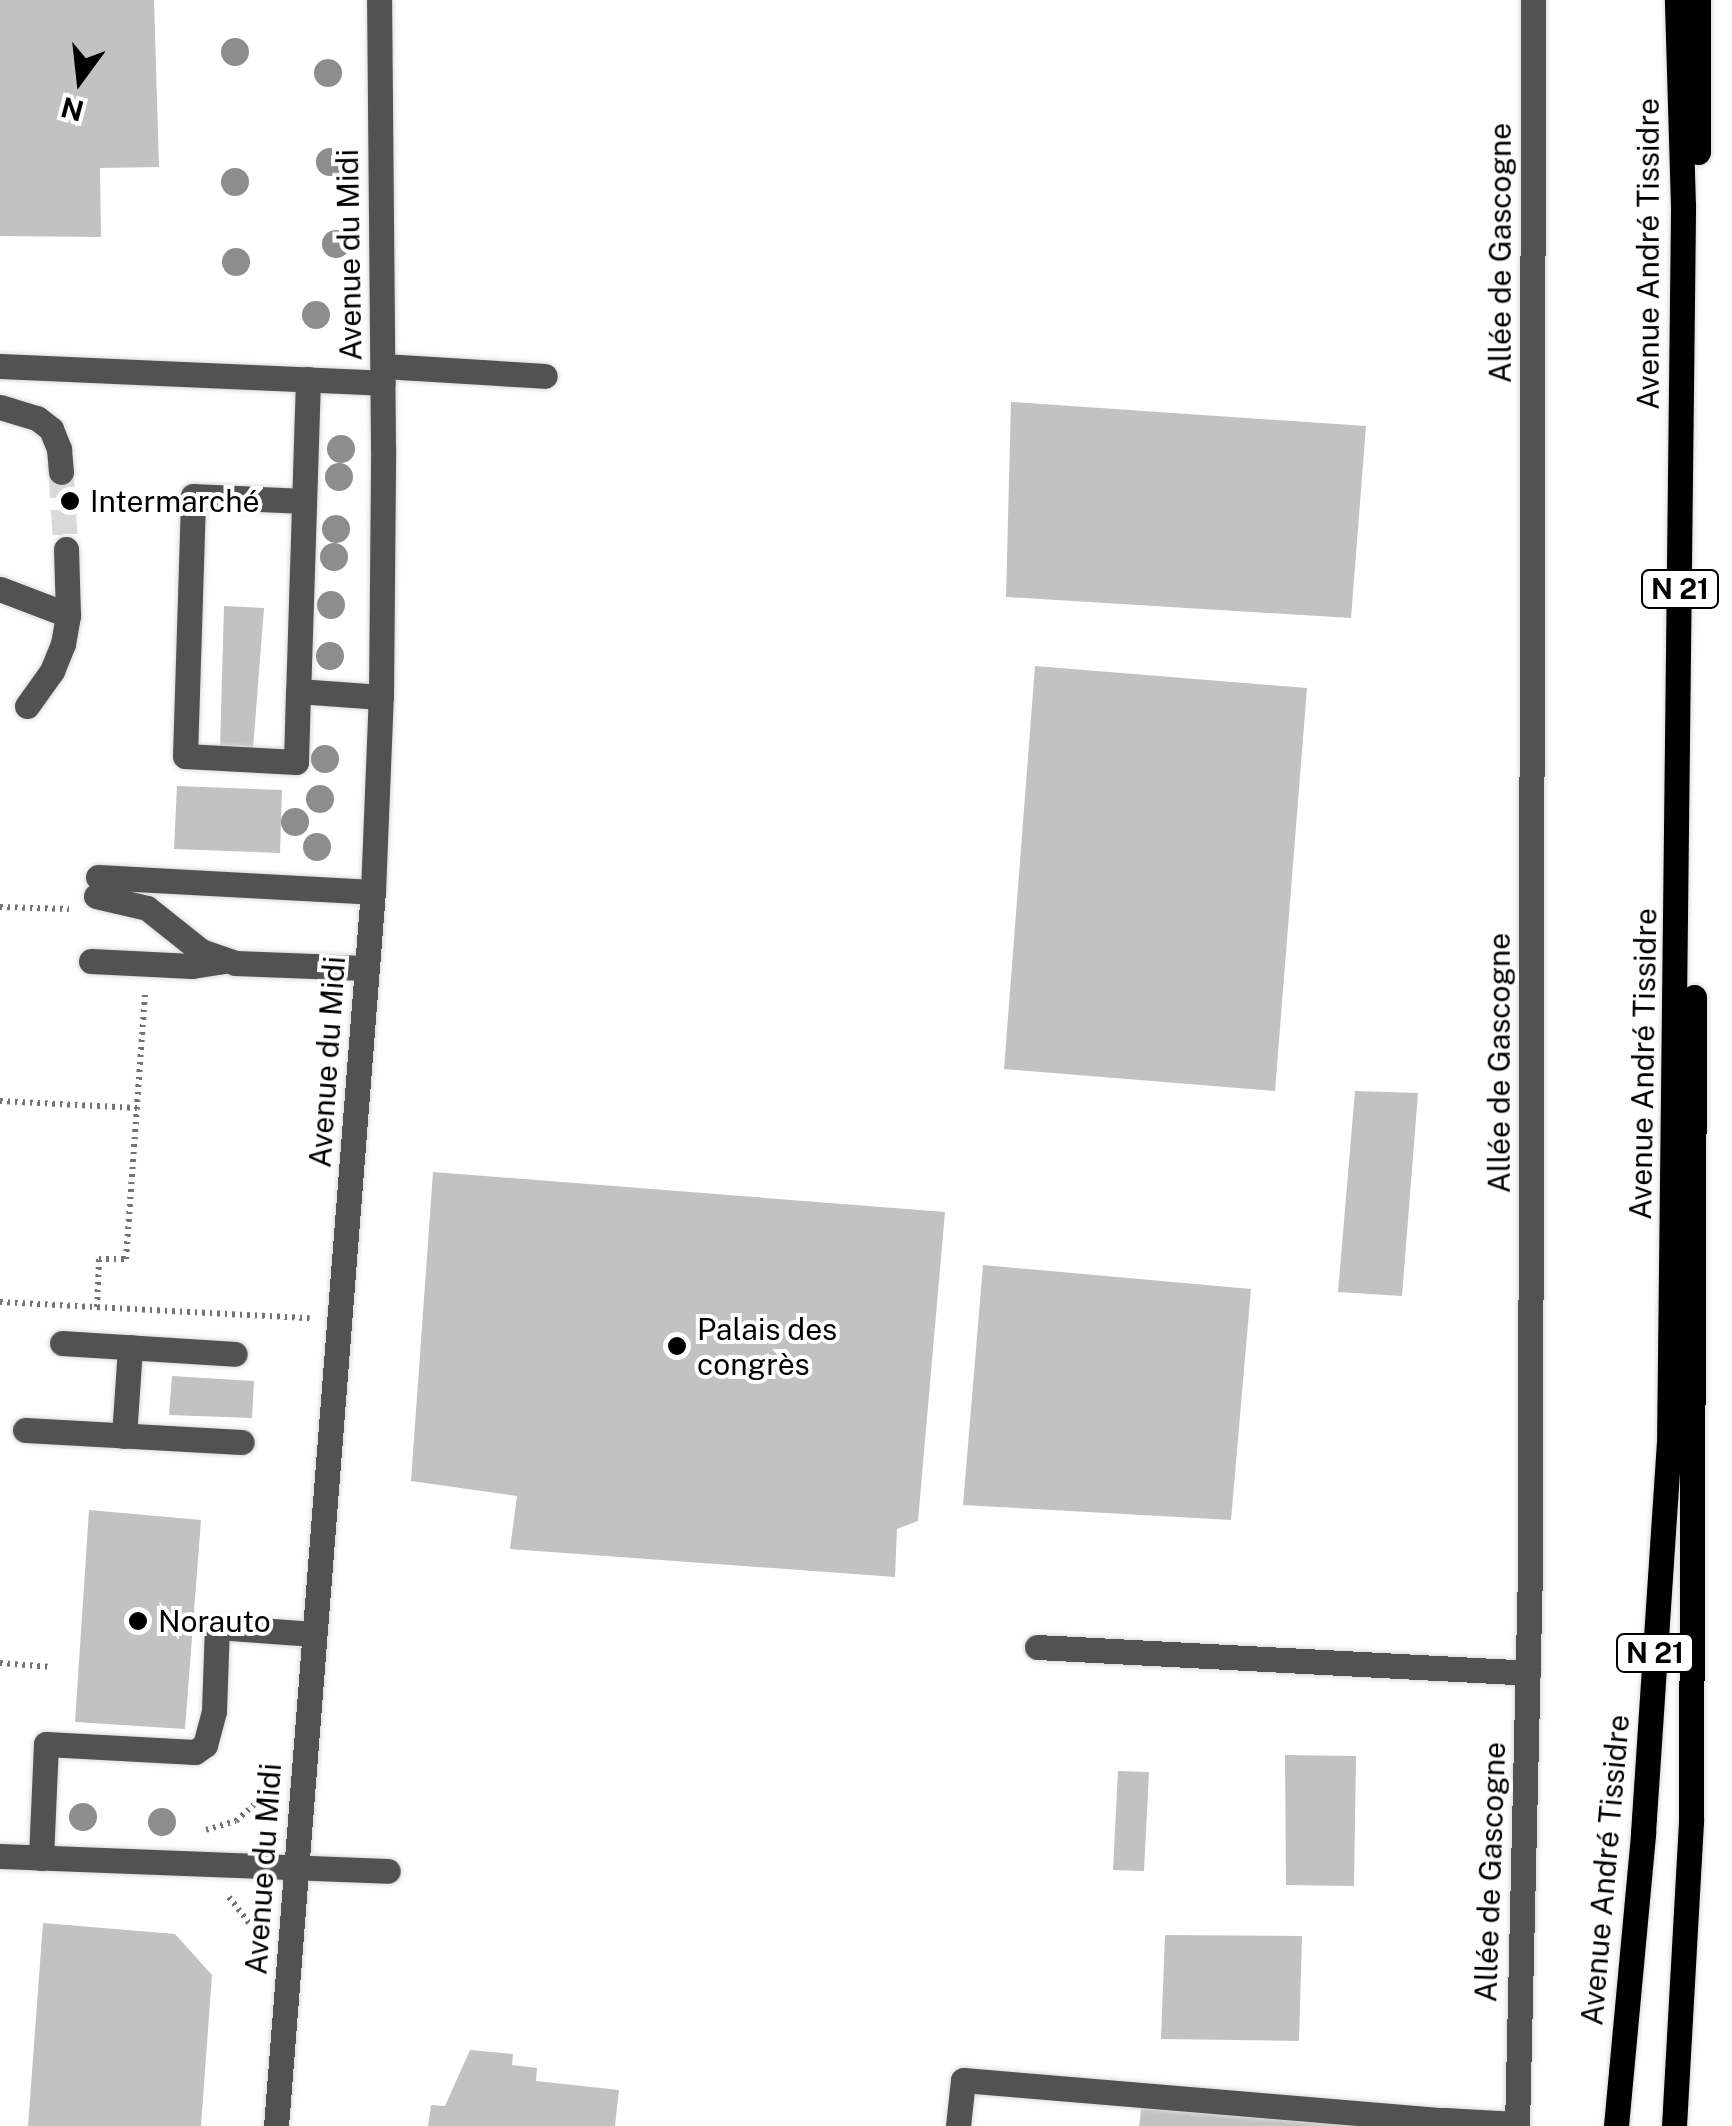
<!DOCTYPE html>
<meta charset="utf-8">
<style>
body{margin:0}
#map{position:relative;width:1732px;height:2126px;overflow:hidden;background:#fff;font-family:"Public Sans",sans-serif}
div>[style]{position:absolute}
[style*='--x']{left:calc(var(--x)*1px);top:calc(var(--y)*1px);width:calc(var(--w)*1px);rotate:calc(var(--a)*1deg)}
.building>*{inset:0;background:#c2c2c2}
.minor-tunnel>*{height:25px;margin-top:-12.5px;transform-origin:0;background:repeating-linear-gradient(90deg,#d9d9d9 0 25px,transparent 0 37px)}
.path>*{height:6px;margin-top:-3px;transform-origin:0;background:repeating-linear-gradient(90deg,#747474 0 2.5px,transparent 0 7.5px)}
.roads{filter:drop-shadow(0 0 2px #dbdbdb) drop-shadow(0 0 2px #dbdbdb)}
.minor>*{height:25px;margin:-12.5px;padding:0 12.5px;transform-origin:12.5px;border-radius:12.5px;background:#525252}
.major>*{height:25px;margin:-12.5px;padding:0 12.5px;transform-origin:12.5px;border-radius:12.5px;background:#000}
.trees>*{width:28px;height:28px;margin:-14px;border-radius:50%;background:#8d8d8d}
.dots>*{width:28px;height:28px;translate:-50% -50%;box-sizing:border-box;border:5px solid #fff;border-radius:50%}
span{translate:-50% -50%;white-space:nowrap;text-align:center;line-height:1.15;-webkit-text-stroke:8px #fff;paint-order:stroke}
.shield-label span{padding:2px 8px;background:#fff;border:2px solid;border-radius:8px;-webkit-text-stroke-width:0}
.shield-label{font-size:28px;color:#000;font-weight:700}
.street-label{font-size:30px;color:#000}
.poi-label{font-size:30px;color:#000}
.left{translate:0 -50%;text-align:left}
.north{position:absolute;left:30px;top:30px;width:100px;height:100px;-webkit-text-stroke:8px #fff;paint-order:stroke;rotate:195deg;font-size:28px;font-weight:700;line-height:40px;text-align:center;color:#000}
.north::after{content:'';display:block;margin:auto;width:35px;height:45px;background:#000;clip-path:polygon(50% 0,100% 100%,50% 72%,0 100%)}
</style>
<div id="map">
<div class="building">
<i style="clip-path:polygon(0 0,154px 0,159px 167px,100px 168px,101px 237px,0 236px)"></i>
<i style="clip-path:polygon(1011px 402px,1366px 426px,1351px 618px,1006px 597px)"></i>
<i style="clip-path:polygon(224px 606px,264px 608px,253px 749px,220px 748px)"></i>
<i style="clip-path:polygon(1035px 666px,1307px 688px,1275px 1091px,1004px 1069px)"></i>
<i style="clip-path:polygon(177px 786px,282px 790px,280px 853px,174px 849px)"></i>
<i style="clip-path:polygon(1355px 1091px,1418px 1093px,1402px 1296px,1338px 1292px)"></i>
<i style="clip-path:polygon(433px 1172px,945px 1212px,918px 1521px,897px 1529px,895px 1577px,510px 1549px,517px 1496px,411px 1481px)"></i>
<i style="clip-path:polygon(983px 1265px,1251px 1289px,1231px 1520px,963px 1505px)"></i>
<i style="clip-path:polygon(172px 1376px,254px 1381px,252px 1418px,169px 1415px)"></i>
<i style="clip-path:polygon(89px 1510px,201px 1520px,185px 1729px,75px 1722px)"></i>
<i style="clip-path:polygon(1285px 1755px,1356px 1756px,1354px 1886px,1286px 1885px)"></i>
<i style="clip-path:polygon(1118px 1771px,1149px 1772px,1144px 1871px,1113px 1870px)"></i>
<i style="clip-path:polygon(43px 1923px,175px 1934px,212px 1975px,201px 2126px,28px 2126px)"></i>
<i style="clip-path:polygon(1165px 1935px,1302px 1936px,1299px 2041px,1161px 2039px)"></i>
<i style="clip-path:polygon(470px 2050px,513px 2054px,512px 2065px,537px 2068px,536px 2081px,619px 2090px,615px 2126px,428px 2126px,431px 2105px,445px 2106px)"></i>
<i style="clip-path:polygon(1142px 2103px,1349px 2123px,1349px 2126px,1139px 2126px)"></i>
</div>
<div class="minor-tunnel">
<i style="--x:61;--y:472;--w:77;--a:86.3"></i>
</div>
<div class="path">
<i style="--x:0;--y:907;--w:69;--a:1.7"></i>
<i style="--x:0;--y:1101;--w:137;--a:2.9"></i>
<i style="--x:0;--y:1302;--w:310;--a:3"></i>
<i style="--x:97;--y:1307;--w:48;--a:-87.6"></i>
<i style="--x:99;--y:1259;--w:27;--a:0"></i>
<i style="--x:126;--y:1259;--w:269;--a:-85.9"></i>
<i style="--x:0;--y:1663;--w:52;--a:4.4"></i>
<i style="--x:206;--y:1830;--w:31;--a:-17"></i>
<i style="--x:236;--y:1821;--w:46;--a:-42.4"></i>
<i style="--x:229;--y:1897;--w:44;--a:52.4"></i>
<i style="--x:256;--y:1932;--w:8;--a:90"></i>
</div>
<div class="roads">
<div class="minor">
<i style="--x:0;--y:366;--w:383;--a:2.5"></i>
<i style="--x:383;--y:366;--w:162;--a:3.5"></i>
<i style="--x:308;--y:379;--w:312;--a:91.8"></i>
<i style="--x:298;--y:691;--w:83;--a:4.1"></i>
<i style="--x:0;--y:407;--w:39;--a:17"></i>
<i style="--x:37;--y:418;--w:18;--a:38"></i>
<i style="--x:51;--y:429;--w:22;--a:68"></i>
<i style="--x:59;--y:449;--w:23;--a:85"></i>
<i style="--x:0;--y:589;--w:73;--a:20.9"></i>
<i style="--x:298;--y:691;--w:71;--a:91.6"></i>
<i style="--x:296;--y:762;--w:111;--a:-176.9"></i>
<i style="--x:185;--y:756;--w:260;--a:-88.2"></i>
<i style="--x:193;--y:496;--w:111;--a:2.6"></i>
<i style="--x:27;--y:706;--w:43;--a:-54.5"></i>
<i style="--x:52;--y:671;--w:29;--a:-68"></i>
<i style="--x:63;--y:644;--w:29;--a:-80"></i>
<i style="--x:68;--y:615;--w:66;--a:-91.7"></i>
<i style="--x:98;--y:877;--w:275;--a:3.1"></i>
<i style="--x:96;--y:896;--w:52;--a:13.2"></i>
<i style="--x:147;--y:908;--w:69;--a:38.5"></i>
<i style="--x:201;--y:951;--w:36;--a:19"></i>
<i style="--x:235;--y:963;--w:131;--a:2.2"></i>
<i style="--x:91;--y:961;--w:101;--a:2.8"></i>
<i style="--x:192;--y:966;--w:33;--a:-9"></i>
<i style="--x:62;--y:1343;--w:173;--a:3.6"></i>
<i style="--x:25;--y:1430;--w:217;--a:3.2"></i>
<i style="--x:124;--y:1436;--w:89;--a:-86.1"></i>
<i style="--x:1037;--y:1647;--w:492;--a:3"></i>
<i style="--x:0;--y:1856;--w:388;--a:2.2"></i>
<i style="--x:41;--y:1858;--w:114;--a:-87.5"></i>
<i style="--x:46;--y:1744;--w:149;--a:3.1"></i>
<i style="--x:195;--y:1752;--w:12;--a:-35"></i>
<i style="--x:205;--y:1745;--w:35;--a:-75"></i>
<i style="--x:214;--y:1711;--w:84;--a:-88"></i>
<i style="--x:217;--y:1627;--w:97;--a:4.1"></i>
<i style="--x:276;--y:2126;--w:1238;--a:-85.51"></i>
<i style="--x:373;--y:892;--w:195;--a:-87.7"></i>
<i style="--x:381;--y:697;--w:249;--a:-89.5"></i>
<i style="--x:383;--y:448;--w:448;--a:-90.5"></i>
<i style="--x:958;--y:2126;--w:46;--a:-83.8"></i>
<i style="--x:963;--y:2080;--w:483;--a:4.8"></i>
<i style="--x:1443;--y:2126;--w:6;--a:-81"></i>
<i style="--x:1444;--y:2120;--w:73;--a:3.1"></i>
<i style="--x:1517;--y:2126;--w:556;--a:-88.66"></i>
<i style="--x:1530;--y:1570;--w:1570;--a:-89.89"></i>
</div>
<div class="major">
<i style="--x:1698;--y:152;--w:152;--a:-90"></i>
<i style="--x:1616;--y:2126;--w:294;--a:-84.7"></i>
<i style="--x:1643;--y:1833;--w:388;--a:-86.2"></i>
<i style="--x:1669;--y:1446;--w:1240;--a:-89.35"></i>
<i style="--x:1683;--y:206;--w:206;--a:-91.7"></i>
<i style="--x:1674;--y:2126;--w:305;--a:-86.8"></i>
<i style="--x:1691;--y:1821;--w:824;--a:-89.79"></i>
</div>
</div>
<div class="trees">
<i style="left:235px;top:52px"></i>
<i style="left:328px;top:73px"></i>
<i style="left:330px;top:162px"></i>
<i style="left:235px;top:182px"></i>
<i style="left:336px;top:244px"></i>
<i style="left:236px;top:262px"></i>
<i style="left:316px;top:315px"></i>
<i style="left:341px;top:449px"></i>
<i style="left:339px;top:477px"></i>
<i style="left:336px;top:529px"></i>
<i style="left:334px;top:557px"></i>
<i style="left:331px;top:605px"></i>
<i style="left:330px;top:656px"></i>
<i style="left:325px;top:759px"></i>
<i style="left:320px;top:799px"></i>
<i style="left:295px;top:822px"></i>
<i style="left:317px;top:847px"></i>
<i style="left:83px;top:1817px"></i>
<i style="left:162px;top:1822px"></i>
</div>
<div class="dots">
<i style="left:70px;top:501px;background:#000"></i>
<i style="left:677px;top:1346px;background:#000"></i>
<i style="left:138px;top:1621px;background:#000"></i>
</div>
<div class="shield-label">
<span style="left:1680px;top:589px">N 21</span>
<span style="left:1655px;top:1653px">N 21</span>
</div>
<div class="street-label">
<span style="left:1500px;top:253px;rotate:-90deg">Allée de Gascogne</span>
<span style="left:1648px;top:254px;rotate:-90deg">Avenue André Tissidre</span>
<span style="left:349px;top:255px;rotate:-91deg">Avenue du Midi</span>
<span style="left:327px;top:1062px;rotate:-86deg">Avenue du Midi</span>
<span style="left:1499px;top:1063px;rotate:-90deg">Allée de Gascogne</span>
<span style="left:1643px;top:1064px;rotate:-89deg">Avenue André Tissidre</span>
<span style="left:263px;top:1869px;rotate:-86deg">Avenue du Midi</span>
<span style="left:1605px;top:1870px;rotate:-85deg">Avenue André Tissidre</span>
<span style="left:1490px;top:1872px;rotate:-88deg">Allée de Gascogne</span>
</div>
<div class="poi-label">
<span class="left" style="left:90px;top:501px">Intermarché</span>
<span class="left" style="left:697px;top:1346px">Palais des<br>congrès</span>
<span class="left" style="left:158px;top:1621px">Norauto</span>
</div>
<div class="north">N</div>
</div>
